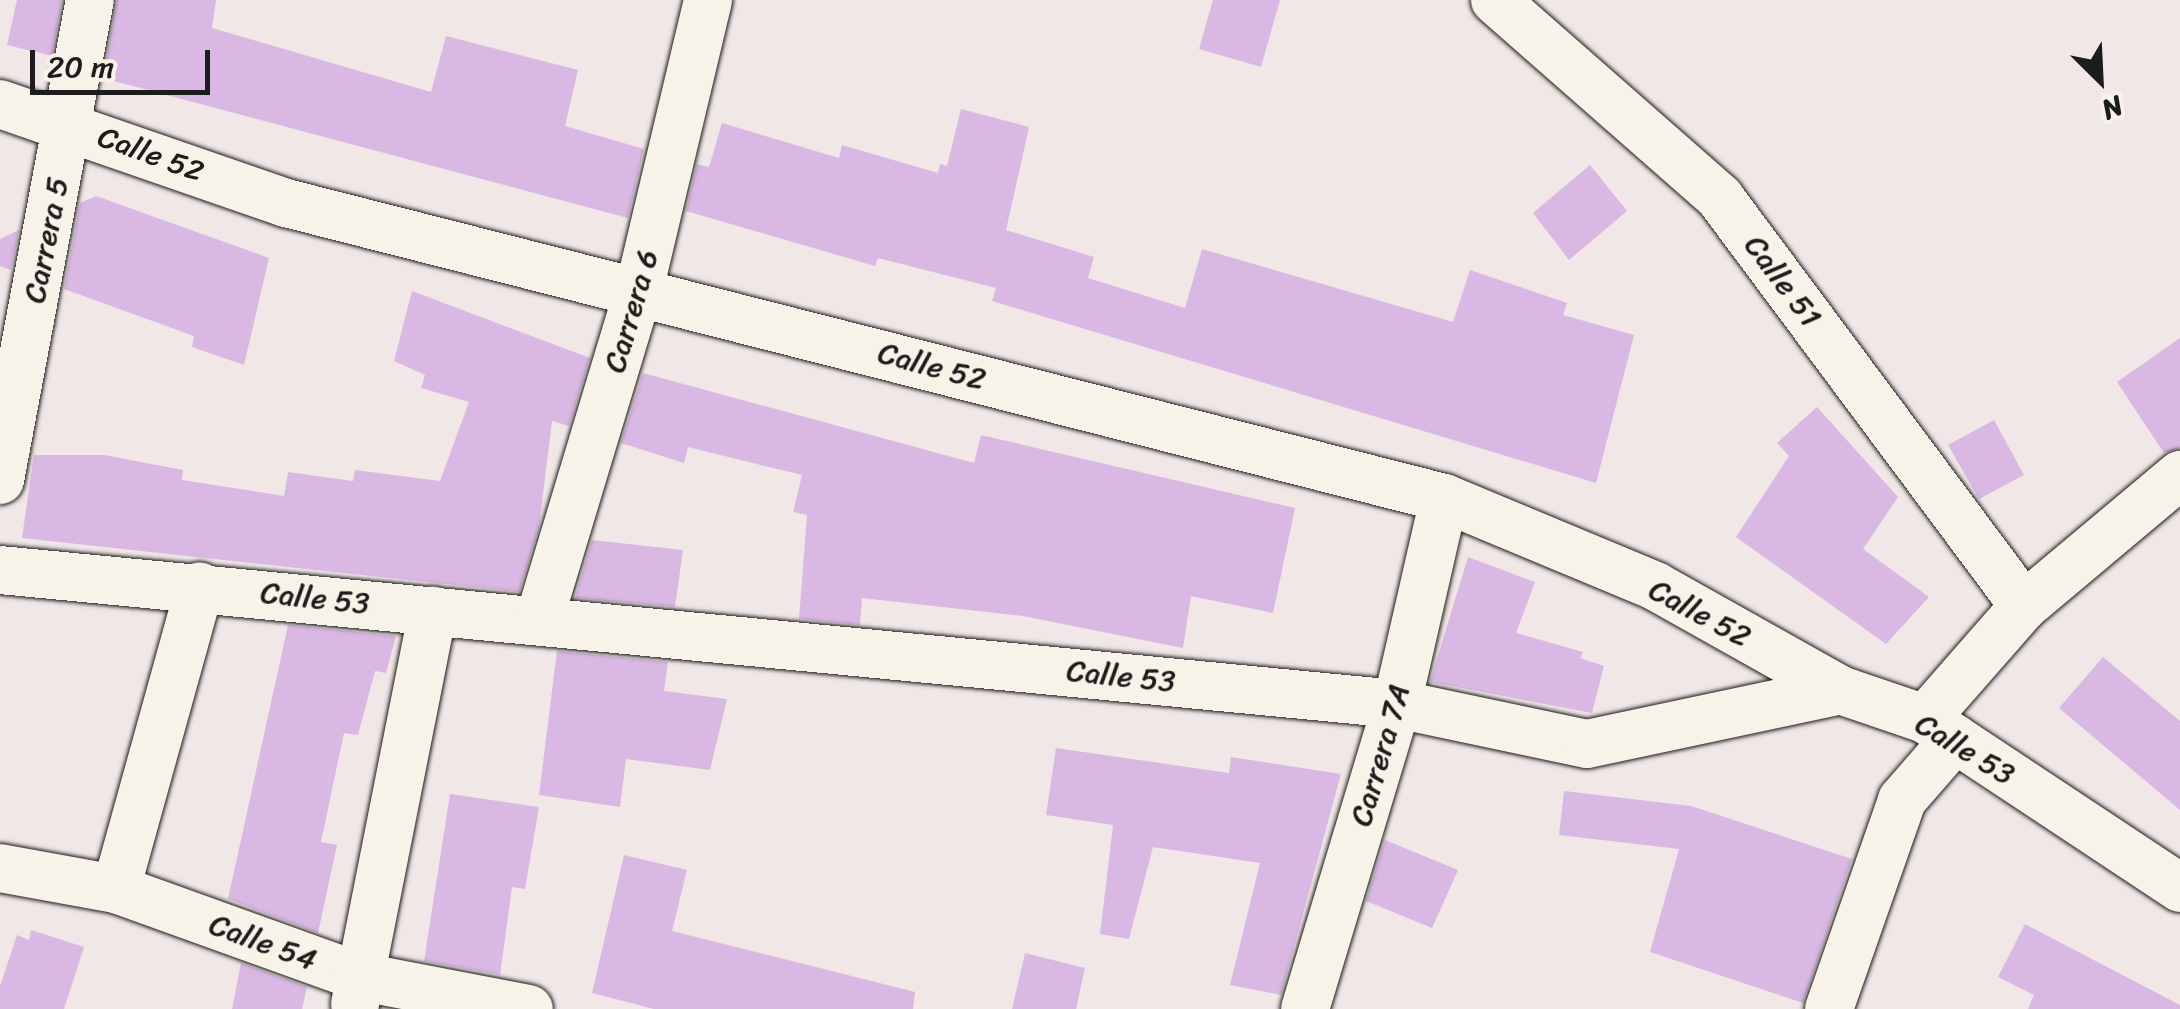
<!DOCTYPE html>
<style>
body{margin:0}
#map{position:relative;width:2180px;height:1009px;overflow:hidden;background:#f1e7e7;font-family:Sriracha,sans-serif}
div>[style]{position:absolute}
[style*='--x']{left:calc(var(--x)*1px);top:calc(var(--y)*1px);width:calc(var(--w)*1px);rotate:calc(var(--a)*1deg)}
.building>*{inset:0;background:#d9b8e3}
.roads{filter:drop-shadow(0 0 2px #1c1c1c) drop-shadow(0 0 2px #1c1c1c)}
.street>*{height:48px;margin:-24px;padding:0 24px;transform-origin:24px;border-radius:24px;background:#f7f3e8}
span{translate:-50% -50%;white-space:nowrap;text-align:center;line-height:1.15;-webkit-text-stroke:8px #f7f3e8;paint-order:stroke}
.street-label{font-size:30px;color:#1c1c1c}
.north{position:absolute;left:2050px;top:30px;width:100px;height:100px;-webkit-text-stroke:8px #f7f3e8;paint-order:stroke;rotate:156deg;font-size:28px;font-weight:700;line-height:40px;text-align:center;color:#1c1c1c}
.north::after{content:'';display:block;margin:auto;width:35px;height:45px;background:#1c1c1c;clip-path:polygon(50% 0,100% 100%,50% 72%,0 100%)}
.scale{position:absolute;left:30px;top:50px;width:180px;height:45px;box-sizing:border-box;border:5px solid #1c1c1c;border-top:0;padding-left:12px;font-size:30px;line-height:35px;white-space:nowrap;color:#1c1c1c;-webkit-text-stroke:8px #f7f3e8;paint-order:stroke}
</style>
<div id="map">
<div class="building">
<i style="clip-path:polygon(17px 0,62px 0,52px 56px,7px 45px)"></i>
<i style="clip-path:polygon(117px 0,216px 0,212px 28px,431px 92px,446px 36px,578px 70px,565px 126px,644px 149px,628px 218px,114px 81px,115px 71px,105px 68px)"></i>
<i style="clip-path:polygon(1213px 0,1280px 0,1261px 67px,1199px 49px)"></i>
<i style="clip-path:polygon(961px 109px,1029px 127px,1006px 230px,1094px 257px,1088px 278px,1185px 308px,1202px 249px,1453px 322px,1470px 270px,1567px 303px,1563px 315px,1634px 335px,1596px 483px,992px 301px,996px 288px,878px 258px,875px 266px,686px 211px,697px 164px,709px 167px,722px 123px,839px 158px,842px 145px,938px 173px,940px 164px,947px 166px)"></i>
<i style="clip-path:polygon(1590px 165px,1627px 211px,1569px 260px,1533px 213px)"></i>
<i style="clip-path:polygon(96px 196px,269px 258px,244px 365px,192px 347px,194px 336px,64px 289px,80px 203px)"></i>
<i style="clip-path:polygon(19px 230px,11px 270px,0 266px,0 239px)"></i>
<i style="clip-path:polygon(412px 291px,590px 358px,569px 426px,552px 421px,539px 527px,519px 592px,22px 538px,34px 455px,104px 455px,183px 470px,182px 480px,284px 496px,288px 472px,353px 481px,355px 470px,440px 481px,469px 402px,421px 388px,425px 375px,394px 361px)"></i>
<i style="clip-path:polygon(2180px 338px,2180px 448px,2164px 453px,2117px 382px)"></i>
<i style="clip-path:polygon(643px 373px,974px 463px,981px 435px,1295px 508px,1273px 613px,1191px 596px,1183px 648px,1023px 616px,862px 598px,860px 625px,799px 619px,807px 515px,793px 512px,802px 475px,688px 447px,684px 463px,621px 443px)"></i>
<i style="clip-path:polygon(1817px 407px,1898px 497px,1863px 549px,1929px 597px,1886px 644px,1736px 537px,1789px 456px,1777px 443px)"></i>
<i style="clip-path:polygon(1994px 420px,2024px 475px,1979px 499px,1948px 445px)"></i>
<i style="clip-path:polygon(592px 540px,683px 550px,675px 607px,575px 598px)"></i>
<i style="clip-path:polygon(1468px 557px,1535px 582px,1516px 633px,1583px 652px,1580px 658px,1604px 666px,1592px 713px,1430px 682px)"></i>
<i style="clip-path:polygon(288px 625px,396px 636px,386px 673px,375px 671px,358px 735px,344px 733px,321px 842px,337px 845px,318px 933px,228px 899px)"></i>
<i style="clip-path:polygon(557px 651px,668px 662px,664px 691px,727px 699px,710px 770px,626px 759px,620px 807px,539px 795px)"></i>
<i style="clip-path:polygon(2103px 657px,2180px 721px,2180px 810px,2059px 708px)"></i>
<i style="clip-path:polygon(1056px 748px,1229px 773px,1231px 757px,1341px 774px,1281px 995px,1230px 985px,1260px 863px,1153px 847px,1129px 939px,1100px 934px,1113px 825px,1046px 815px)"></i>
<i style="clip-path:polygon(1564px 791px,1691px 806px,1852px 859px,1803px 1003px,1650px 952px,1679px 849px,1559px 835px)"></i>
<i style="clip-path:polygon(450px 794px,539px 807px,525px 889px,512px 887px,500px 975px,424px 961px)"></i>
<i style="clip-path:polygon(1385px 840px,1458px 870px,1432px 928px,1366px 901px)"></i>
<i style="clip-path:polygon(624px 855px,687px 870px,672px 931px,915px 992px,913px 1009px,654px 1009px,592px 993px)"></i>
<i style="clip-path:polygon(2025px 924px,2180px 1005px,2180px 1009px,2028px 1009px,2034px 995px,1998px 977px)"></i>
<i style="clip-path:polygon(31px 930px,84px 947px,64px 1009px,0 1009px,0 986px,17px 935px,29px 940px)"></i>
<i style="clip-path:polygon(1025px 953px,1085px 968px,1076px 1009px,1012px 1009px)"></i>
<i style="clip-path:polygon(241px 963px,307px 987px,302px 1009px,232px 1009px)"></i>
</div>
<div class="roads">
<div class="street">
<i style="--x:1495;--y:0;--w:300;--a:41.3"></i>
<i style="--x:1720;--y:198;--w:509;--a:53.31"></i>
<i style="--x:0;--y:104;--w:303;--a:19.1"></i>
<i style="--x:286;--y:203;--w:1195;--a:14.29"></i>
<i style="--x:1444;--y:498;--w:229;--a:22.6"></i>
<i style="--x:1655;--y:586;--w:212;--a:29.3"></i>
<i style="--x:1840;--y:690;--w:90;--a:18.8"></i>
<i style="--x:1925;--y:719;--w:306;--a:33.5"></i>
<i style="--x:0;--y:480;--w:488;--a:-79.4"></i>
<i style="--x:0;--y:570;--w:1403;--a:5.48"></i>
<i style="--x:1397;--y:704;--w:194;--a:11.9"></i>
<i style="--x:1587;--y:744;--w:259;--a:-12"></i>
<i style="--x:540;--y:617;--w:342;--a:-73.2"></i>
<i style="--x:639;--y:290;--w:298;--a:-76.6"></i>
<i style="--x:1925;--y:719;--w:150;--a:-48.8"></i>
<i style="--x:2024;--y:606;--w:204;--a:-40"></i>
<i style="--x:0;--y:868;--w:118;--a:10.3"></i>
<i style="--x:116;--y:889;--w:256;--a:19.8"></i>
<i style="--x:357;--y:976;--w:175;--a:10.9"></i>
<i style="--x:116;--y:889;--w:314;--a:-74.5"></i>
<i style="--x:355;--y:1004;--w:401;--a:-78.8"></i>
<i style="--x:1305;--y:1009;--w:319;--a:-73.2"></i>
<i style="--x:1397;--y:704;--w:211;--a:-77.1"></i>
<i style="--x:1829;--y:1009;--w:221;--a:-70.7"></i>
<i style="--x:1902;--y:800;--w:81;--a:-49"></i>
</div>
</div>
<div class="street-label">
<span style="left:151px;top:154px;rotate:20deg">Calle 52</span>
<span style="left:46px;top:240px;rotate:-79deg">Carrera 5</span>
<span style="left:1783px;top:281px;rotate:53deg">Calle 51</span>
<span style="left:631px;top:311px;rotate:-74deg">Carrera 6</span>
<span style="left:932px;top:366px;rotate:15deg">Calle 52</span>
<span style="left:315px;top:598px;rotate:6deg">Calle 53</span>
<span style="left:1700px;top:613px;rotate:28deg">Calle 52</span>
<span style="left:1121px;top:676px;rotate:6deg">Calle 53</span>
<span style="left:1965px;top:749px;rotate:31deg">Calle 53</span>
<span style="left:1380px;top:755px;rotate:-74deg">Carrera 7A</span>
<span style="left:263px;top:942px;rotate:20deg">Calle 54</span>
</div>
<div class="north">N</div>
<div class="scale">20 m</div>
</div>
